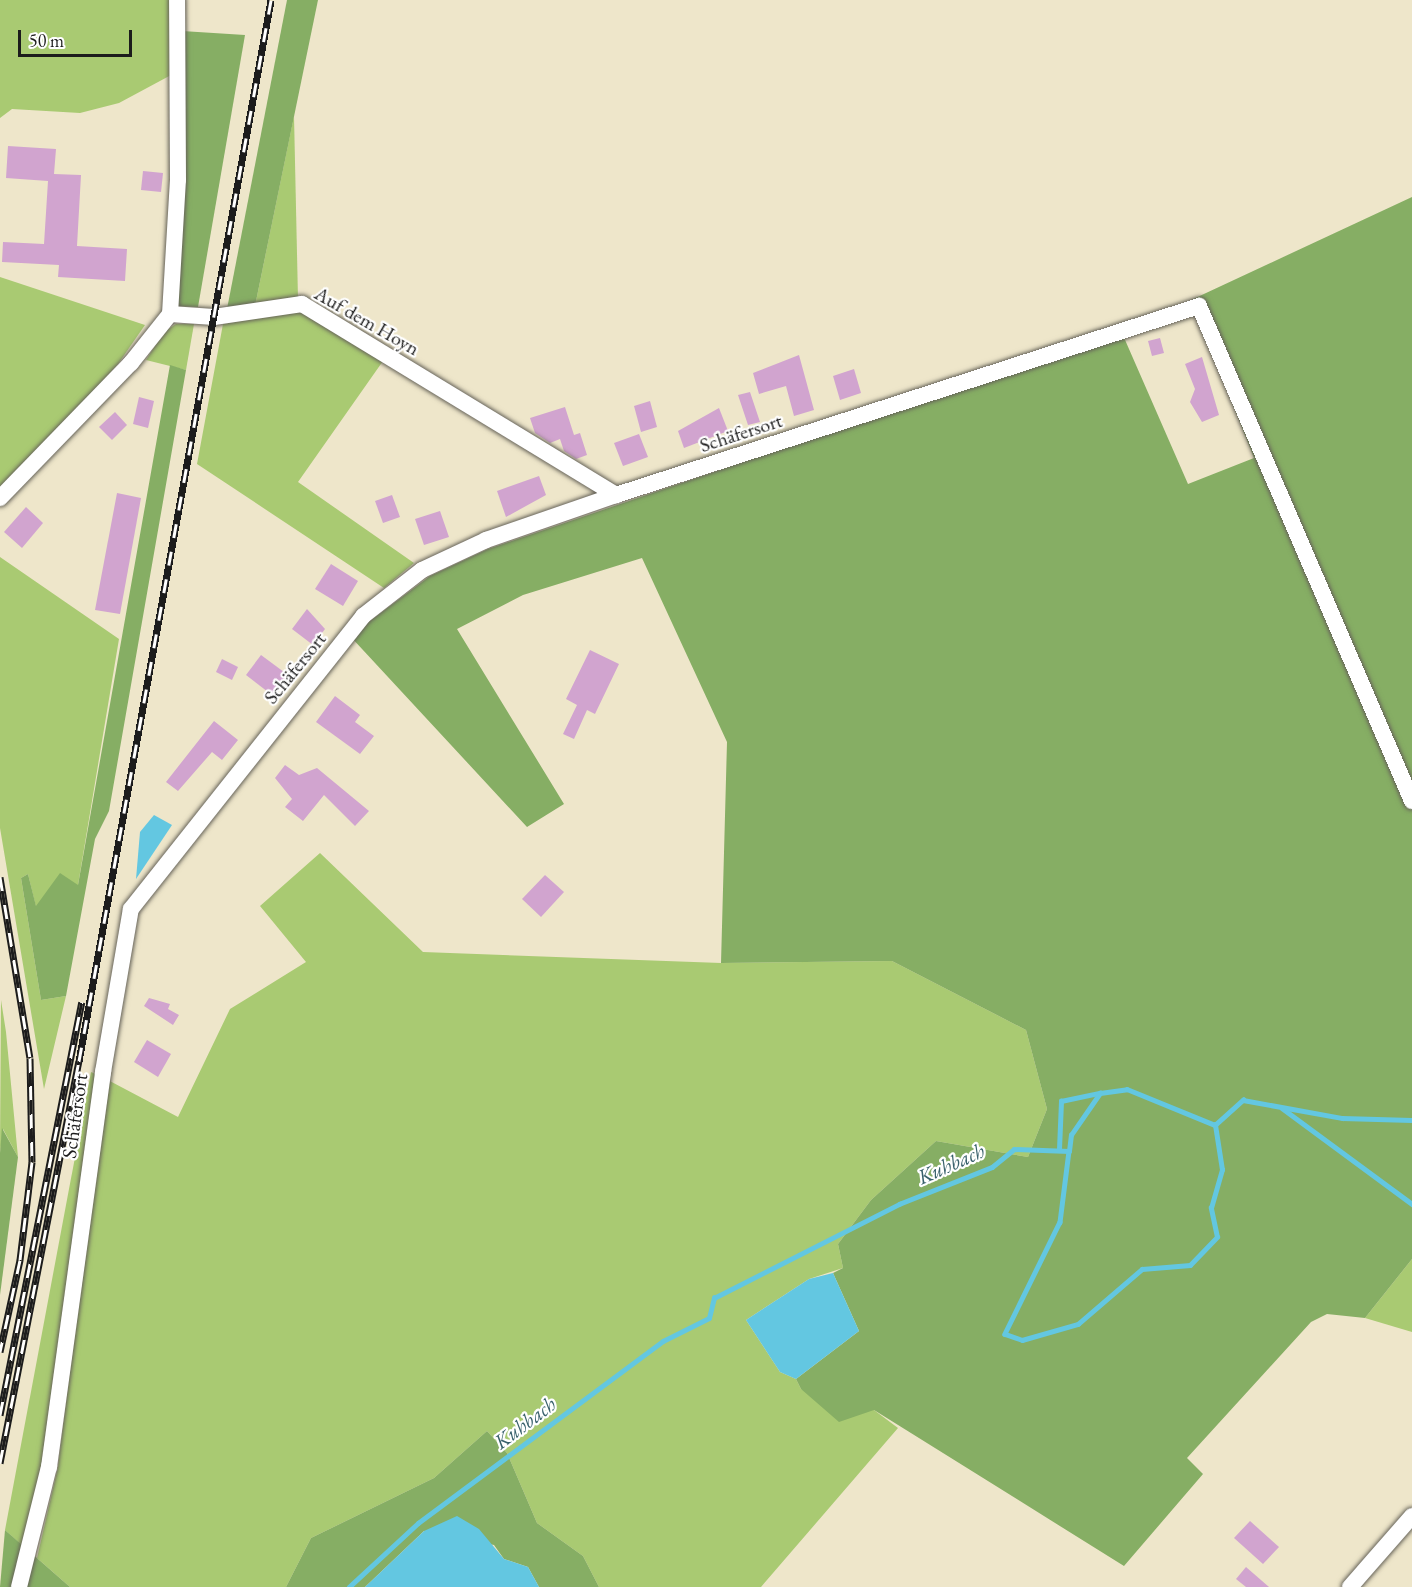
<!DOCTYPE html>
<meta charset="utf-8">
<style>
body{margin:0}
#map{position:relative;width:1412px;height:1587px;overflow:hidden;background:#eee6ca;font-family:"EB Garamond",serif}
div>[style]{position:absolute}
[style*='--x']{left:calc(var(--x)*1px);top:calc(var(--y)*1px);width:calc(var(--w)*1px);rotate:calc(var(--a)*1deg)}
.green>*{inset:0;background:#a9ca72}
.forest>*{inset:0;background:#86ae64}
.water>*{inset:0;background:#63c7e1}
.stream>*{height:4.5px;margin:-2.25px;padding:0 2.25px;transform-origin:2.25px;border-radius:2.25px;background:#63c7e1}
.building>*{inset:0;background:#d1a4cf}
.roads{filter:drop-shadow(0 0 2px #666359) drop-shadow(0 0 2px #666359)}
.minor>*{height:16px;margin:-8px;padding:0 8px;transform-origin:8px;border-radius:8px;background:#fff}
.rail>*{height:7px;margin-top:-3.5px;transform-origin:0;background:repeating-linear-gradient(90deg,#fff 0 14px,#1c1c1c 0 28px);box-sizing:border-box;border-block:2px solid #1c1c1c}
span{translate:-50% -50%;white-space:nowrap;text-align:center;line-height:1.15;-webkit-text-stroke:4.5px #fff;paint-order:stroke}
.street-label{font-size:20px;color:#1c1c1c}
.water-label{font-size:21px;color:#38606b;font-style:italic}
.scale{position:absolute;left:18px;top:30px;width:114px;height:27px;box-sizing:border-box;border:3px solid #1c1c1c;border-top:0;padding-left:8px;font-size:18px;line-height:21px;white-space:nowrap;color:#1c1c1c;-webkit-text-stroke:4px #fff;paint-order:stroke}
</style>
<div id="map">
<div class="green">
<i style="clip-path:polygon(0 0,173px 0,173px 74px,119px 103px,80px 113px,12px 109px,0 118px)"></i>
<i style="clip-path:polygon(294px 116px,298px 299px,255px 306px)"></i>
<i style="clip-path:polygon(0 277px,145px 325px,118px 364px,0 492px)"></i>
<i style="clip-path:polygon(305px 310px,383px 361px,298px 482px,414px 563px,384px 588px,197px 464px,223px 324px)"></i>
<i style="clip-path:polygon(176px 324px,194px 324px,186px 370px,146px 360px,164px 332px)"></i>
<i style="clip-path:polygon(0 557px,119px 639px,78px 885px,36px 907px,28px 874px,21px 878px,41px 1000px,66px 996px,44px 1089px,0 828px)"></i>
<i style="clip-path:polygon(320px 853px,423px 952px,721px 963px,892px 961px,1026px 1030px,1047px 1109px,1028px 1157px,936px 1141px,871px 1200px,838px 1244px,843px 1268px,809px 1279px,746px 1320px,780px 1372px,796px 1379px,801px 1389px,874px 1410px,898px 1428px,761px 1587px,599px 1587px,583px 1556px,537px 1523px,507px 1453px,487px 1431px,434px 1478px,311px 1538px,286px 1587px,70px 1587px,37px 1558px,58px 1467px,106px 1079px,178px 1117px,230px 1009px,306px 962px,260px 906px)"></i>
<i style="clip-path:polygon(1px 1000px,6px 1032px,18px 1157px,3px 1129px,0 1153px)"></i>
<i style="clip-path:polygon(91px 1072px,98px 1075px,43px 1465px,25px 1548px,5px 1530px)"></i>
<i style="clip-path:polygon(1412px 1259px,1412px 1332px,1365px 1318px)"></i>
</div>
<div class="forest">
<i style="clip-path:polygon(287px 0,318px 0,255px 306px,227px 309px)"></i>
<i style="clip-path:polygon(182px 31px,245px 35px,198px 307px,170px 306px)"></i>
<i style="clip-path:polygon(1412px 197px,1412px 1259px,1365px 1318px,1327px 1314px,1311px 1322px,1187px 1458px,1203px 1474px,1124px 1566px,874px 1410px,839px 1422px,801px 1389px,796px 1379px,859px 1331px,833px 1273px,843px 1268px,838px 1244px,871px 1200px,936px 1141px,1028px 1157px,1047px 1109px,1026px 1030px,892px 961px,721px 963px,727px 742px,642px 558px,523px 595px,457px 629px,564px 804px,527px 827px,350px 636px,430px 576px,488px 549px,1122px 333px,1188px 484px,1254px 458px,1191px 300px)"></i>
<i style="clip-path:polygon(170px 365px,186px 370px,109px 811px,95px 839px,66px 996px,41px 1000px,21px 878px,28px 874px,36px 906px,60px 873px,78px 885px)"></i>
<i style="clip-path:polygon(2px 1128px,18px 1157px,0 1295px,0 1153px)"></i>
<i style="clip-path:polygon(487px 1431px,507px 1453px,537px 1523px,583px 1556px,599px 1587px,539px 1587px,528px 1567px,504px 1559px,494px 1545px,424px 1531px,365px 1587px,286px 1587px,311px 1538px,434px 1478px)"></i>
<i style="clip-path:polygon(5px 1530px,70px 1587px,0 1587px)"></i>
</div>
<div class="water">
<i style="clip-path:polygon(154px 815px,172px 825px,136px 879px,140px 832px)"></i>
<i style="clip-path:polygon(833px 1273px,859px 1331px,796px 1379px,780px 1372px,746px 1320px,809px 1279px)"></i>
<i style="clip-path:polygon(457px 1516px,479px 1529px,504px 1559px,528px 1567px,539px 1587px,365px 1587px,424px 1531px)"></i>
</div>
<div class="stream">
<i style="--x:1282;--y:1108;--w:162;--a:36.4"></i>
<i style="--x:1059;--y:1149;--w:48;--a:-87.6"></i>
<i style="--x:1061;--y:1101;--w:40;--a:-12"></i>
<i style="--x:1069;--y:1151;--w:16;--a:-83"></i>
<i style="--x:1071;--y:1135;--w:51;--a:-55.4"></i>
<i style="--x:1100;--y:1093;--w:27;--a:-8"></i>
<i style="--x:1127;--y:1089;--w:95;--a:22.2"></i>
<i style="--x:349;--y:1587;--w:94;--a:-42.8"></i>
<i style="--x:418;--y:1523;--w:305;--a:-36.6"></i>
<i style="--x:663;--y:1341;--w:51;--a:-26.6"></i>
<i style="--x:709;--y:1318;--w:21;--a:-76"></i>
<i style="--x:714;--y:1298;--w:208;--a:-26.9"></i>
<i style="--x:899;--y:1204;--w:100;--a:-21.7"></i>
<i style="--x:992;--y:1167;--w:28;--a:-39"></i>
<i style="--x:1014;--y:1149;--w:55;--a:2.1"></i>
<i style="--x:1069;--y:1151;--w:72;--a:97.2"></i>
<i style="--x:1060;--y:1222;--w:125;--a:116.2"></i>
<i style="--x:1005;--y:1334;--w:18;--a:19"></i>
<i style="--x:1022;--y:1340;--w:58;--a:-15.9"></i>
<i style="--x:1078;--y:1324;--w:84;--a:-40.7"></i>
<i style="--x:1142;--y:1269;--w:48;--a:-4.8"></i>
<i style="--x:1190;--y:1265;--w:39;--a:-46"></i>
<i style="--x:1217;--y:1237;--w:30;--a:-102"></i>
<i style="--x:1211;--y:1208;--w:40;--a:-74"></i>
<i style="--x:1222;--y:1170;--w:46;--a:-98.8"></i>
<i style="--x:1215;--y:1125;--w:38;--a:-42"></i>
<i style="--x:1243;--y:1100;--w:101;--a:10.3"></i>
<i style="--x:1342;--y:1118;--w:70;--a:1.6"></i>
</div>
<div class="building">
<i style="clip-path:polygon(8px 146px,56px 149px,54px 174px,81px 175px,77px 246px,127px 249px,125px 281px,58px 277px,59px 265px,2px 262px,3px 242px,44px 244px,48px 181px,6px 178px)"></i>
<i style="clip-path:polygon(143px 171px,163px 173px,161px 192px,141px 190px)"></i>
<i style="clip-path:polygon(1160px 338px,1164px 353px,1152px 356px,1148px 341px)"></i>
<i style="clip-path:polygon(799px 355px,814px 410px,794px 416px,786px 386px,759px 394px,753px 373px)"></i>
<i style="clip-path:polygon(1202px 357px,1219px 415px,1202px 422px,1190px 402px,1195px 389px,1185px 364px)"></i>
<i style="clip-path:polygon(854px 369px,861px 393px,840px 400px,833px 376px)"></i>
<i style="clip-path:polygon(750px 392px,760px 422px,748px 425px,738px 395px)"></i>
<i style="clip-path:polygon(139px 397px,154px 401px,148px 428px,133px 424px)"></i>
<i style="clip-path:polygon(650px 401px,657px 427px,641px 432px,634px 406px)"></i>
<i style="clip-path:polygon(565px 407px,574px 435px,580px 433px,587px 455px,576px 459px,564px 451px,560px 439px,550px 443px,535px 433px,530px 418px)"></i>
<i style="clip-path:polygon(719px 408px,728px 431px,684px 448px,678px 431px)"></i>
<i style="clip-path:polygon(115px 412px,127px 425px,112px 440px,99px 427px)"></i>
<i style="clip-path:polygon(639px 434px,648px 457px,623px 466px,614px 443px)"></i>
<i style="clip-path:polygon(539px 476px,546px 495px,506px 517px,497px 491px)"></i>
<i style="clip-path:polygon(117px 493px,141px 498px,120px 614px,95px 610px)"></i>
<i style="clip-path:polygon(392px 495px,400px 517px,383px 523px,375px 501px)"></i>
<i style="clip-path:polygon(26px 507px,43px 523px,22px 548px,4px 532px)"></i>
<i style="clip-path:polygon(440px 511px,449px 537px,424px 545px,415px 519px)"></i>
<i style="clip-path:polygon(331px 564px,358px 581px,343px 606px,315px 589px)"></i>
<i style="clip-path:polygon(307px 609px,325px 629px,313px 645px,292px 629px)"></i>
<i style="clip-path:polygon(590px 650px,619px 664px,595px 714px,587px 710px,574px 739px,563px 734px,577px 705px,566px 699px)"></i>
<i style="clip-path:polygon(261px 655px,288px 675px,272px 695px,246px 675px)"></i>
<i style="clip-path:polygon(222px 659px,238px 667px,232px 680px,216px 672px)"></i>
<i style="clip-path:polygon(335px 696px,360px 715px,355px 722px,374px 736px,360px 754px,316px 722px)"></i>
<i style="clip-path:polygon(214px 721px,238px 740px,222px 760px,212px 752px,178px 791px,166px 782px)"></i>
<i style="clip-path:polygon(285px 765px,299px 775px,317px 768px,369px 811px,355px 826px,324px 795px,303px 821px,285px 807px,292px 799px,275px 778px)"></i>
<i style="clip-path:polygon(545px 875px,564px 892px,541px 917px,522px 899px)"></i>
<i style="clip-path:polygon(149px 998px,170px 1004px,168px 1009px,179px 1015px,173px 1025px,144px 1006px)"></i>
<i style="clip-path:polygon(147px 1040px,171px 1054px,158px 1077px,134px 1062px)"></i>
<i style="clip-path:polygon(1250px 1521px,1279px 1547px,1263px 1564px,1234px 1538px)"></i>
<i style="clip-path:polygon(1246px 1567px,1269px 1587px,1246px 1587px,1236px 1579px)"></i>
</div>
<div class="roads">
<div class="minor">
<i style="--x:170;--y:314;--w:44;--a:3.9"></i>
<i style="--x:214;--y:317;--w:89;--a:-8.4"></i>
<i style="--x:302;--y:304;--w:368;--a:31.3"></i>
<i style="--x:170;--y:314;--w:134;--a:-86.6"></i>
<i style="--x:178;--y:180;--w:180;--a:-90.3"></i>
<i style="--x:0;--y:498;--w:188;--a:-45.9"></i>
<i style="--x:131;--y:363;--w:63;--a:-51.5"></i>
<i style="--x:19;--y:1587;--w:124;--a:-76"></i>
<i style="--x:49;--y:1467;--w:399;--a:-82.2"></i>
<i style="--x:103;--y:1072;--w:165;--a:-80.3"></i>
<i style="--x:131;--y:909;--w:374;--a:-51.6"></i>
<i style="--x:363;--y:616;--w:75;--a:-37.9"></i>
<i style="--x:422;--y:570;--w:71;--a:-25.1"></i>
<i style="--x:486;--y:540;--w:138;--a:-19.1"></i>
<i style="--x:616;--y:495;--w:613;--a:-17.96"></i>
<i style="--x:1199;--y:306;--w:539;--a:66.72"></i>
<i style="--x:1350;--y:1587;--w:94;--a:-48.9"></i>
</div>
</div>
<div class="rail">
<i style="--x:0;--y:877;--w:183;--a:80.6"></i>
<i style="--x:30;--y:1058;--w:104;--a:88.9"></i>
<i style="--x:32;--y:1162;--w:99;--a:97"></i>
<i style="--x:20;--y:1260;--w:94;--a:102.3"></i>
<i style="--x:0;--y:1415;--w:421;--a:-78.8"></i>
<i style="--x:0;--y:1463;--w:410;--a:-78.9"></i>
<i style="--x:79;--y:1061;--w:1078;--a:-79.74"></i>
</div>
<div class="street-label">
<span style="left:367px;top:321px;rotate:30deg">Auf dem Hoyn</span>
<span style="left:741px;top:433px;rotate:-18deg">Schäfersort</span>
<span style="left:295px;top:668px;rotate:-51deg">Schäfersort</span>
<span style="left:75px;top:1116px;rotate:-82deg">Schäfersort</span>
</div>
<div class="water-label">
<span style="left:951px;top:1164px;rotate:-24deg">Kuhbach</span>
<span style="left:525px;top:1423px;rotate:-37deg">Kuhbach</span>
</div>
<div class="scale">50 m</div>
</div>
